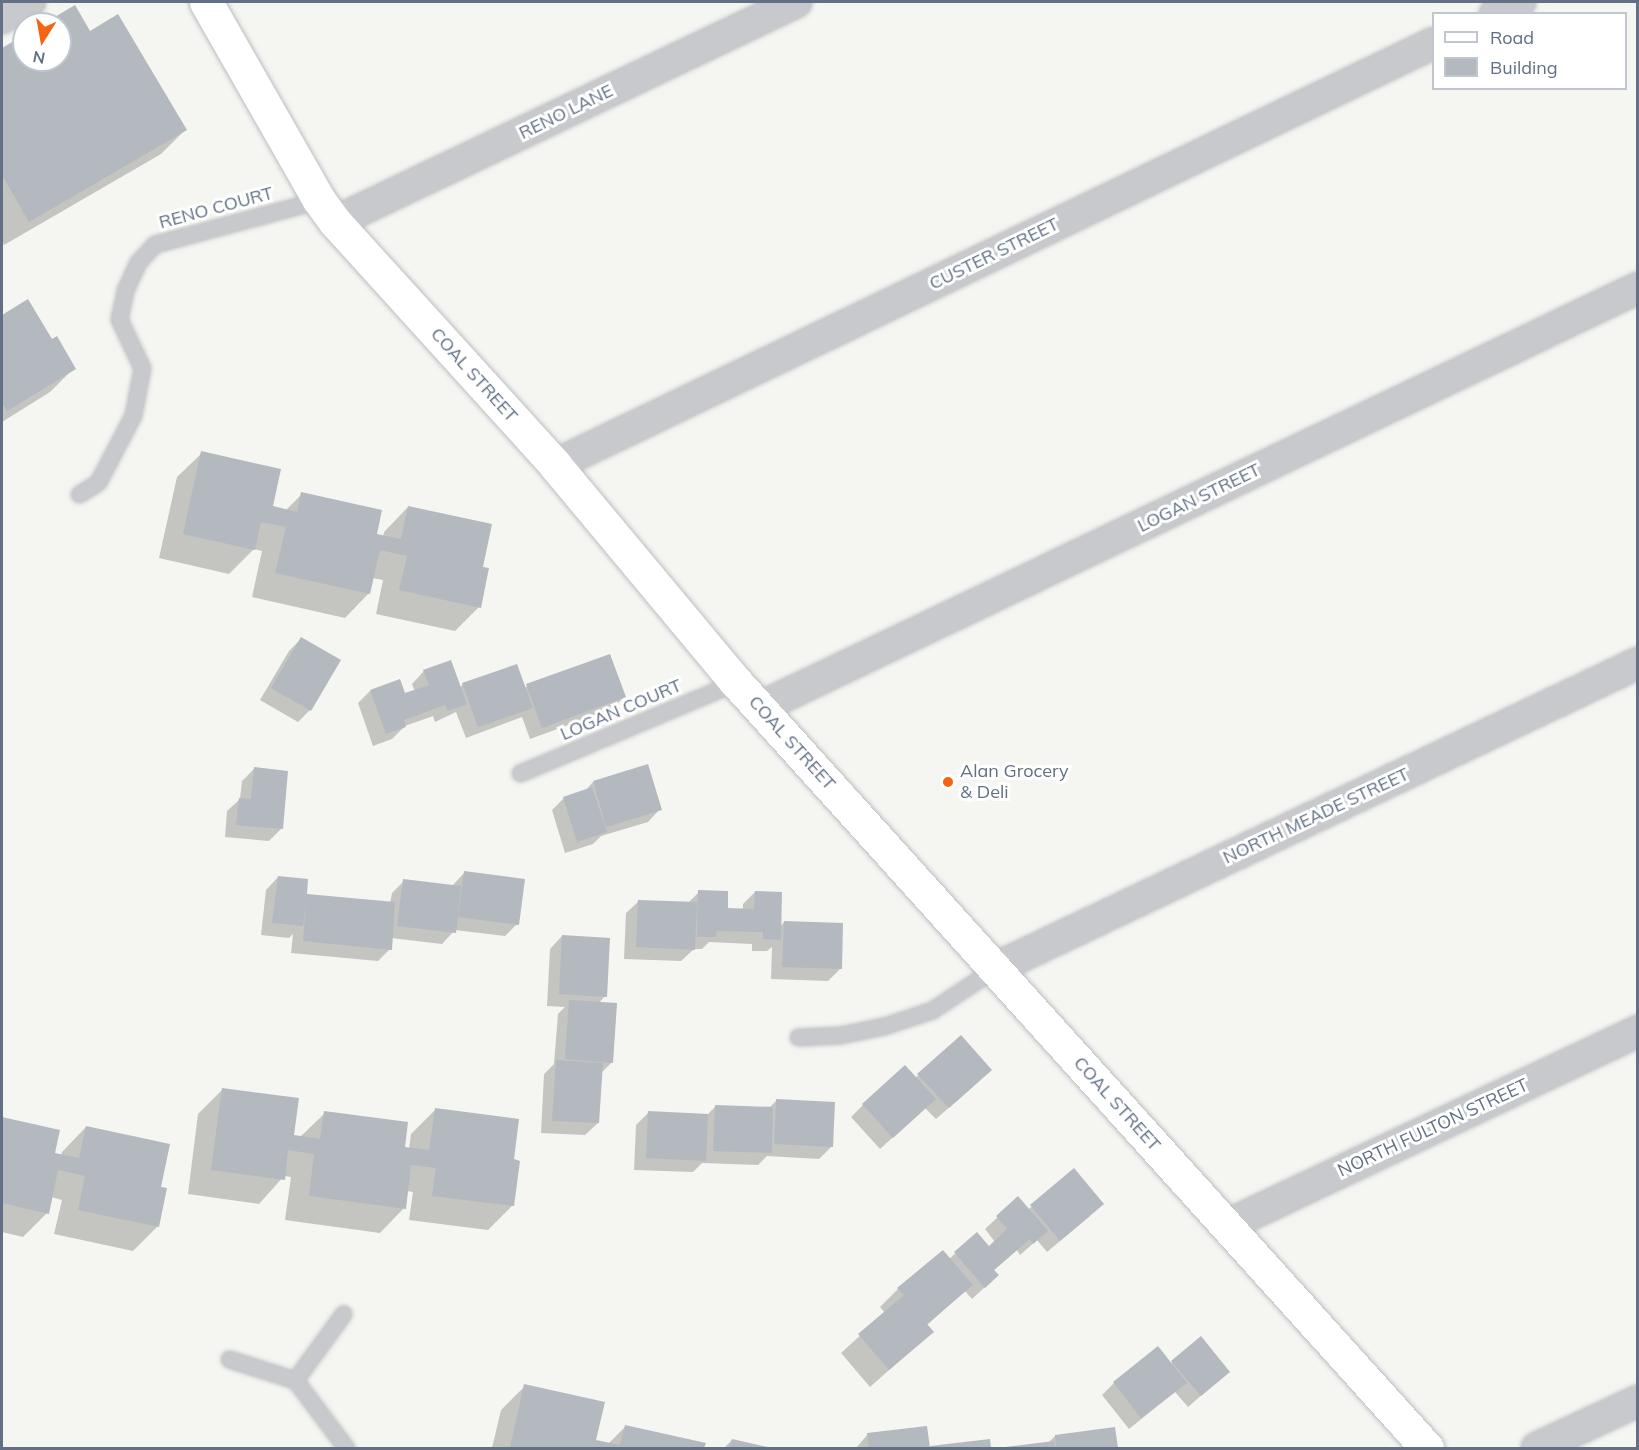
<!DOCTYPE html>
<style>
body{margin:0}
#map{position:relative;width:1639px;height:1450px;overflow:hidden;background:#f5f5f1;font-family:Mulish,sans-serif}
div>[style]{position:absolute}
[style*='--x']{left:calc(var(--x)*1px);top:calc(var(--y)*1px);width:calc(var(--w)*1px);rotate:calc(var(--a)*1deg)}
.shadow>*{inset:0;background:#0003}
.building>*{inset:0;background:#b3b9bf}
.roads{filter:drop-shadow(0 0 2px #bbbec2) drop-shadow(0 0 2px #bbbec2)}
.service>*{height:15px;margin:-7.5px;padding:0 7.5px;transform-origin:7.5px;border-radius:7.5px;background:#c7c9cd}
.minor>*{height:30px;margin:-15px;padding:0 15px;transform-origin:15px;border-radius:15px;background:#c7c9cd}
.primary>*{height:33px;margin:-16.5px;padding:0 16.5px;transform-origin:16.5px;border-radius:16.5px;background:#fff}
.dots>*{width:16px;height:16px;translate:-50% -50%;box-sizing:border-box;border:3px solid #fff;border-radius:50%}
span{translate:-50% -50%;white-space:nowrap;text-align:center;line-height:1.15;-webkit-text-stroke:6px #fff;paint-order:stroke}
.street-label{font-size:18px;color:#617085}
.poi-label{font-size:18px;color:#617085}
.left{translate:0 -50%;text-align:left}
.frame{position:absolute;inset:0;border:3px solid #617085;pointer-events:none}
.legend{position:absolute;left:1432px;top:12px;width:195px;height:78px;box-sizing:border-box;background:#fff;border:2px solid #c0c6ce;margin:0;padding:8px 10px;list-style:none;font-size:18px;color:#617085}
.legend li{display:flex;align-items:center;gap:12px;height:30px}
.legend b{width:30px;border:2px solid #c0c6ce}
.north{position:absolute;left:12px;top:12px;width:60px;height:60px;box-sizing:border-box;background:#fff;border:2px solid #c0c6ce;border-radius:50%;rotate:191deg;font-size:16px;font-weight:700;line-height:24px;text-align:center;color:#617085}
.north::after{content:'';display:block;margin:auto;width:21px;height:27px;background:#f56411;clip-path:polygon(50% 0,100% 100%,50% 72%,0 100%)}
</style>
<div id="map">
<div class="shadow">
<i style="clip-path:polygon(74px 7px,90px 33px,185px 130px,161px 154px,4px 245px,2px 240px,2px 50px,24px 37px,24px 60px,60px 60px,60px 24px,46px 24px)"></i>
<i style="clip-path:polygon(27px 301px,51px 341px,74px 368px,50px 392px,2px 422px,2px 317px)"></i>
<i style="clip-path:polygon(202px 453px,271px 507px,285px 511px,302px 494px,375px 535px,383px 537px,384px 532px,408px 507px,481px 568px,479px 607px,455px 631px,376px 614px,383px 580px,372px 578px,369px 593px,345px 618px,252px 597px,262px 551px,254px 549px,229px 574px,159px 558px,177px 477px)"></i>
<i style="clip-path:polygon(301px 639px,310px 710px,298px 722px,260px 700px,289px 651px)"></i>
<i style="clip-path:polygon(424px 671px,460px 688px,463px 684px,524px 689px,527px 686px,624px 697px,612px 709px,530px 739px,522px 717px,466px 738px,456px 712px,435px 722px,433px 716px,405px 726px,392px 739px,373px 746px,358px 703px,370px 691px,404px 695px,415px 692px,412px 684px)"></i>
<i style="clip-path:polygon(254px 769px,281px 829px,269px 841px,225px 837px,227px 811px,240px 799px,242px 781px)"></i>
<i style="clip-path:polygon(593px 782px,660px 809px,648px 822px,601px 836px,593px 844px,565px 853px,552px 810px,564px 798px,584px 792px)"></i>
<i style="clip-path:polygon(465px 872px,517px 924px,505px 936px,455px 930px,442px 944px,391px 938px,390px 949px,378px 961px,291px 953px,293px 934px,289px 938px,261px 935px,266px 890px,278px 877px,305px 895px,390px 903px,392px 893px,404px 881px,452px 886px)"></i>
<i style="clip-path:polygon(699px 892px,726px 910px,743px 910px,743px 904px,755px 892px,780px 927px,784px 922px,840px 969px,828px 981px,771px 979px,772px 947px,767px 951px,752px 951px,752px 944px,709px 942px,702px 949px,694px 949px,681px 961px,624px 959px,626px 913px,639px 901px,688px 903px)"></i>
<i style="clip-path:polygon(562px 936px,605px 996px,598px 1004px,612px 1062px,601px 1073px,598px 1123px,585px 1135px,541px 1133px,544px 1074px,554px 1064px,558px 1014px,565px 1007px,547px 1006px,550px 949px)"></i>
<i style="clip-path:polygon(961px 1037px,978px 1082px,936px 1119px,925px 1108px,880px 1149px,851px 1117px,863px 1105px,915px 1078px)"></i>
<i style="clip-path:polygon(222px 1090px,293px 1136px,300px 1137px,325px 1113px,409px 1149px,411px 1134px,435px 1110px,512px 1161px,512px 1206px,488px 1230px,409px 1220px,413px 1192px,407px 1191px,404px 1208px,380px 1233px,285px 1220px,291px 1177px,284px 1176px,259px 1204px,188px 1194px,198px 1114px)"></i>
<i style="clip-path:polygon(776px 1101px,832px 1146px,819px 1159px,767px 1156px,758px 1165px,702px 1163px,693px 1172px,634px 1170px,636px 1125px,648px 1113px,707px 1115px,716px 1106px,769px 1108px)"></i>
<i style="clip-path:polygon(2px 1119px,58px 1131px,53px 1154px,61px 1156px,62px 1152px,86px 1127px,160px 1188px,157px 1227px,133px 1251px,54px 1234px,62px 1200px,51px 1197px,47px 1213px,23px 1237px,2px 1232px)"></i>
<i style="clip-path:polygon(1018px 1198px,1028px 1210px,1031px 1207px,1090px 1216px,1047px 1252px,1037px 1240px,1020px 1255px,1017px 1250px,993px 1271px,985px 1287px,972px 1299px,965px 1291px,926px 1326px,932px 1332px,870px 1387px,841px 1353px,885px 1313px,880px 1307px,898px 1289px,949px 1259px,977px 1234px,988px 1248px,995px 1242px,985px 1229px)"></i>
<i style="clip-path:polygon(1201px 1339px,1228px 1372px,1188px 1407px,1175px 1392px,1129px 1429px,1102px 1395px,1114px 1383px,1170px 1364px)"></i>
<i style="clip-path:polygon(525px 1386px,595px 1441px,608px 1444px,625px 1427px,704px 1444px,703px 1448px,492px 1448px,501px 1410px)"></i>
<i style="clip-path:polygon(1114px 1429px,1116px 1448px,1006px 1448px,1048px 1443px,1055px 1436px)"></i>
<i style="clip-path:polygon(868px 1434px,928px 1448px,989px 1441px,990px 1448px,856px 1448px)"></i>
<i style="clip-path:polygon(732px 1440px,769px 1448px,724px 1448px)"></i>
</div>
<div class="building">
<i style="clip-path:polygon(75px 5px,90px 31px,118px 14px,187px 130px,29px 222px,2px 175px,2px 48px,24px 35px,24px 60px,60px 60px,60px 24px,43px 24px)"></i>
<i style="clip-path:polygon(28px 299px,52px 339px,57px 336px,76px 369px,7px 411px,2px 402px,2px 315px)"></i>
<i style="clip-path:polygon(201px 451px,281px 469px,273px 506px,297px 512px,301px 492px,382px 510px,377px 534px,401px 539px,408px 506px,492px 524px,483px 567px,489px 568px,481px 608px,399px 590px,407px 556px,380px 550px,370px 594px,275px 573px,286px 527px,261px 522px,255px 550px,183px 534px)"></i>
<i style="clip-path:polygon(301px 637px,341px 660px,311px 711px,271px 688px)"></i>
<i style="clip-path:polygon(610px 654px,626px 697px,542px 728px,526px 684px)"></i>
<i style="clip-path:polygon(451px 660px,467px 704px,448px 711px,445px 705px,404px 720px,406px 727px,386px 734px,370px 690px,400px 679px,405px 693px,429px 685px,423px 670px)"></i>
<i style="clip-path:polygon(517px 664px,533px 708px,478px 727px,462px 683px)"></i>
<i style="clip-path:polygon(648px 764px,662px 810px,606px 827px,593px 781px)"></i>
<i style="clip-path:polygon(254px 767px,288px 771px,283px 829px,236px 825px,239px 798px,251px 799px)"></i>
<i style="clip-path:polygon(592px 787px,607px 832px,577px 842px,563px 797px)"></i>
<i style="clip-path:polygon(464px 871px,525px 879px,519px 925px,458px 917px)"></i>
<i style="clip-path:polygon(278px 876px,308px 879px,307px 894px,395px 902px,392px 950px,303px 941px,306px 903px,303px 926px,272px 923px)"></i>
<i style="clip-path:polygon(403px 879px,461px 886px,456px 933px,397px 926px)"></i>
<i style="clip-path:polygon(698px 890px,728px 891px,728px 908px,754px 909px,755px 891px,782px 892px,781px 940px,763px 939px,763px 932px,717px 931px,716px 937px,697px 937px)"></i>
<i style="clip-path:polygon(638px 900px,697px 902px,695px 950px,636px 947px)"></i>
<i style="clip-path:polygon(784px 921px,843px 923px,842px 969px,782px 967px)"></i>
<i style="clip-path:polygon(562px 935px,610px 938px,607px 997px,559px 994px)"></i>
<i style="clip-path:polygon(569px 1000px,617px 1003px,613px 1063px,565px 1059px)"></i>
<i style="clip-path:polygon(961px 1035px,992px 1070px,949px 1108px,917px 1074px)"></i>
<i style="clip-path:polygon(556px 1060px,603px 1063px,599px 1123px,552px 1121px)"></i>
<i style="clip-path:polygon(905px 1065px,936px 1099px,893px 1138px,862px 1104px)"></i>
<i style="clip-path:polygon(222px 1088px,299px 1098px,294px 1135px,320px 1139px,324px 1111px,408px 1122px,405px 1147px,429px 1150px,435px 1108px,519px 1119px,514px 1159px,520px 1161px,514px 1206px,432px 1196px,436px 1168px,411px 1165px,406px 1209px,309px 1196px,314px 1154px,288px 1150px,285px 1180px,211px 1170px)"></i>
<i style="clip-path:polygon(776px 1099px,835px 1102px,833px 1147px,774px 1144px)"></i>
<i style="clip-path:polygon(715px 1105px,773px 1107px,772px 1153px,713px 1151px)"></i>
<i style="clip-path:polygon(648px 1111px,708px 1114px,706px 1161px,646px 1158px)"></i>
<i style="clip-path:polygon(2px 1117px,60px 1130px,55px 1153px,79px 1158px,86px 1126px,170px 1144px,161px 1187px,167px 1188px,159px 1227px,78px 1210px,85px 1176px,58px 1170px,49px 1214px,2px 1203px)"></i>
<i style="clip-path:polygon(1074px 1168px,1104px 1204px,1060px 1241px,1030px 1205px)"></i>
<i style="clip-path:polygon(1018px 1196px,1048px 1231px,1033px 1244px,1030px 1239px,994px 1270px,999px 1275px,985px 1288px,954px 1252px,977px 1232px,989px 1246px,1007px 1229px,996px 1216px)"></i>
<i style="clip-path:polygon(943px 1250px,973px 1285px,927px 1324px,934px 1332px,889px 1370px,858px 1334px,904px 1295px,897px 1288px)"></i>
<i style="clip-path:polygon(1201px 1336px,1230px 1372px,1201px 1396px,1171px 1361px)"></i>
<i style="clip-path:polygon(1158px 1346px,1187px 1383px,1141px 1418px,1113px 1382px)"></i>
<i style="clip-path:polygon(524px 1384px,605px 1402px,596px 1440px,620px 1445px,625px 1425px,706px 1443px,704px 1448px,510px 1448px)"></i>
<i style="clip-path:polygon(927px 1426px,930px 1448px,869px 1448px,867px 1433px)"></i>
<i style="clip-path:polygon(1115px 1427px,1118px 1448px,1056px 1448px,1055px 1435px)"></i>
<i style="clip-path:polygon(732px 1439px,772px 1448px,729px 1448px)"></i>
<i style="clip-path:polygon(990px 1439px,991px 1448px,931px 1448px,930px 1446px)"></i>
<i style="clip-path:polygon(1054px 1441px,1055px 1448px,1006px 1448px,1005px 1447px)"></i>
</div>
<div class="roads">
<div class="service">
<i style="--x:79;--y:494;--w:22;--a:-32"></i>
<i style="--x:98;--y:482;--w:76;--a:-62.4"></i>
<i style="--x:133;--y:415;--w:48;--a:-79.2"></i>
<i style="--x:142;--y:368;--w:54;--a:-115.1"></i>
<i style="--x:119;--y:319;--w:30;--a:-78"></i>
<i style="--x:125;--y:290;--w:31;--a:-65"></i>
<i style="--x:138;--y:262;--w:25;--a:-47"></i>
<i style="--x:155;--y:244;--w:170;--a:-15"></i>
<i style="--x:520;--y:773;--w:234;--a:-22.8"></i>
<i style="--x:798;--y:1037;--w:42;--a:-2.7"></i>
<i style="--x:840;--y:1035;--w:45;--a:-11.6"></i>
<i style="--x:884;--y:1026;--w:51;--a:-18.4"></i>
<i style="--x:932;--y:1010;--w:74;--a:-33.5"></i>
<i style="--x:229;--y:1359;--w:69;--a:17.7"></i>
<i style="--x:295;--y:1380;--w:85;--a:53.1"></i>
<i style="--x:295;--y:1380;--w:82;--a:-54"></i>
</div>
<div class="minor">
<i style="--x:1495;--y:14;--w:28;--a:-26"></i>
<i style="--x:2;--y:18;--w:32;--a:-30"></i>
<i style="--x:335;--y:222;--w:511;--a:-25.51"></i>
<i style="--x:555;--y:465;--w:975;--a:-25.65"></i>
<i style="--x:761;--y:707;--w:972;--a:-25.54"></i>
<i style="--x:994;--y:969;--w:713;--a:-25.41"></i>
<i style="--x:1228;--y:1225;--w:454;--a:-25.3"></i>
<i style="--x:1537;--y:1448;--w:111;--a:-25"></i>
</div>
<div class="primary">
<i style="--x:206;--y:2;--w:228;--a:60.3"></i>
<i style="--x:319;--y:200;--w:27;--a:54"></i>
<i style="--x:335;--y:222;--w:328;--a:47.8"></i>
<i style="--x:555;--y:465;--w:283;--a:50.2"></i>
<i style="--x:736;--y:682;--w:1032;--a:47.95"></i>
</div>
</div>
<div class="dots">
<i style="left:948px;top:782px;background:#f56411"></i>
</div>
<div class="street-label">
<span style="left:566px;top:112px;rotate:-26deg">RENO LANE</span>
<span style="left:216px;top:208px;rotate:-15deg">RENO COURT</span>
<span style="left:994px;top:254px;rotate:-26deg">CUSTER STREET</span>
<span style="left:474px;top:375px;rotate:48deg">COAL STREET</span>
<span style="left:1199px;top:498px;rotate:-26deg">LOGAN STREET</span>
<span style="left:621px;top:710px;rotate:-23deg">LOGAN COURT</span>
<span style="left:792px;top:743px;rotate:48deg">COAL STREET</span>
<span style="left:1316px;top:816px;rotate:-25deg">NORTH MEADE STREET</span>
<span style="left:1117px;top:1104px;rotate:48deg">COAL STREET</span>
<span style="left:1433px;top:1128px;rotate:-25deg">NORTH FULTON STREET</span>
</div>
<div class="poi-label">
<span class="left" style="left:960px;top:782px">Alan Grocery<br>&amp; Deli</span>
</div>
<div class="frame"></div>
<ul class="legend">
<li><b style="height:8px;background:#fff"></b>Road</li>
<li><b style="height:16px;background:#b3b9bf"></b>Building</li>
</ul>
<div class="north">N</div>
</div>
